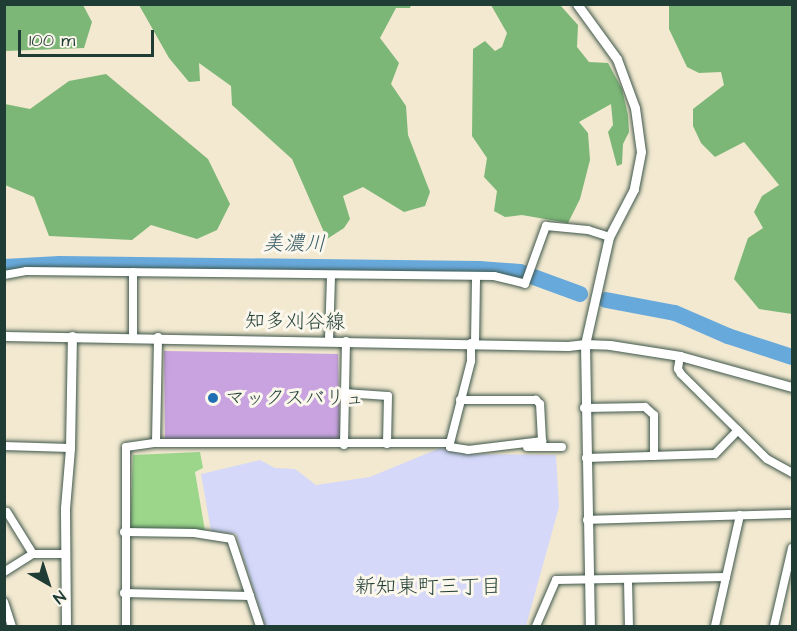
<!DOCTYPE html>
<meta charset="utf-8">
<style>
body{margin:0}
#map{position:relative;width:797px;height:631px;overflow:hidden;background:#f2e9d0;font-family:"Architects Daughter","Klee One",sans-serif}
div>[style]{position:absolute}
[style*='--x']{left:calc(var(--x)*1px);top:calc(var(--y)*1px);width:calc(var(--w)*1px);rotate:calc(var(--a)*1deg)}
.built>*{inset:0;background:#d5d8f9}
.green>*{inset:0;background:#9bd68b}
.forest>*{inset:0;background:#7cb777}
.river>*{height:16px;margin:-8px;padding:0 8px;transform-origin:8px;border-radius:8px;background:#68a9dc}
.building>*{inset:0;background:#c9a3e0}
.roads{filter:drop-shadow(0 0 2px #3f574b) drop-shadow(0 0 2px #3f574b)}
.minor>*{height:8px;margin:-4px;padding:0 4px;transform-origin:4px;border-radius:4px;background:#fff}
.tertiary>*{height:9px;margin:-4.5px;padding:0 4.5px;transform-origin:4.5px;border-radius:4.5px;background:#fff}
.dots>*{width:16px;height:16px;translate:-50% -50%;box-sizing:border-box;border:3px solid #fbf7ec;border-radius:50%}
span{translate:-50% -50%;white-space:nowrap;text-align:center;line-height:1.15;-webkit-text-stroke:6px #fbf7ec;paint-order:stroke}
.street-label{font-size:20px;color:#1f3d34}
.poi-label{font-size:20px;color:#1f3d34}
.left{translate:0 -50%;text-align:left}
.water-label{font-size:21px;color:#355d66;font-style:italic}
.neighbourhood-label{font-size:21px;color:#1f3d34}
.frame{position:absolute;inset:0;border:6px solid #1f3d34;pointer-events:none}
.north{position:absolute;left:18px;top:553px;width:60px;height:60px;-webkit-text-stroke:4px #fbf7ec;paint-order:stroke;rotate:141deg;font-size:16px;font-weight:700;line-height:24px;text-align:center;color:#1f3d34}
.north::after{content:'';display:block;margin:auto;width:21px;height:27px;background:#1f3d34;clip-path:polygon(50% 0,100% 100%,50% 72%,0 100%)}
.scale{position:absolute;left:18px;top:30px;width:136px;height:27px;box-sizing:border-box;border:3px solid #1f3d34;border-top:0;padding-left:8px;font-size:18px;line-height:21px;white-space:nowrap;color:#1f3d34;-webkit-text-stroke:4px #fbf7ec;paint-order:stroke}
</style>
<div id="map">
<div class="built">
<i style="clip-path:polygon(440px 448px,464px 454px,556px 455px,559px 507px,526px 626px,265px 626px,236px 534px,211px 531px,201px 474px,260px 460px,275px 468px,295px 469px,316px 485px,370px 477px)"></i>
</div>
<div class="green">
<i style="clip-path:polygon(200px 452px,203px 468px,195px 472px,205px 531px,130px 533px,133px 455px)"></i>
</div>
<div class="forest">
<i style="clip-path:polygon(4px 5px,83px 5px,92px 22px,84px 48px,5px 51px)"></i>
<i style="clip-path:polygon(139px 5px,411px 5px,410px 8px,396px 8px,380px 38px,399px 63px,391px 84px,406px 106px,408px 135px,430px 192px,425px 206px,404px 212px,363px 187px,343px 196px,350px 219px,344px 228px,327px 239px,292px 159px,232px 105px,231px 86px,199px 63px,200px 81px,189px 82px,169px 58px)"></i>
<i style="clip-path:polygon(491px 5px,560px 5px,578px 25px,577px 47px,589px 62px,608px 63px,622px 89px,628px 115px,629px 132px,623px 144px,622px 164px,617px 166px,608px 132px,613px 125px,611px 104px,579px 122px,588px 133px,590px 160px,580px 199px,568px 223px,522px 215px,505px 217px,494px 211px,497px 191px,484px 177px,487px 158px,472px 136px,473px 49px,485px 41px,495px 51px,502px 47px,507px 33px)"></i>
<i style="clip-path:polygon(669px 5px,792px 5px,792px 314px,759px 309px,734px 279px,748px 238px,763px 228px,754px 212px,762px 196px,779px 185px,744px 142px,715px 157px,701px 143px,693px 126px,693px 109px,724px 85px,721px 72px,699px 73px,687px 67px,669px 29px)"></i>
<i style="clip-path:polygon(106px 74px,208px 159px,230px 204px,217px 230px,197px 239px,151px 225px,132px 240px,49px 236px,34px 197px,5px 185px,5px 104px,30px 109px,69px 81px)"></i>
</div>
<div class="river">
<i style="--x:4;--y:267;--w:56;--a:-3.1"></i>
<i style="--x:60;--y:264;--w:419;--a:0.7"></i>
<i style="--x:479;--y:269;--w:41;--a:4.2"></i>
<i style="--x:520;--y:272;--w:64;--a:20.1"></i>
<i style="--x:606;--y:300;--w:70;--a:10.7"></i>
<i style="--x:675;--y:313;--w:58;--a:23.5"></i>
<i style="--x:728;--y:336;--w:67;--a:18.2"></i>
</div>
<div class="building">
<i style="clip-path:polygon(164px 351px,338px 354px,340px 441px,165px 439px)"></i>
</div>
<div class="roads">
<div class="minor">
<i style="--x:4;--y:275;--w:22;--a:-10"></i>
<i style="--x:26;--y:271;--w:468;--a:0.6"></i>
<i style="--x:494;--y:276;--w:32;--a:14"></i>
<i style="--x:525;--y:284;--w:62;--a:-70.1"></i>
<i style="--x:546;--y:226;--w:42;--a:5.4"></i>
<i style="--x:588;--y:230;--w:22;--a:18"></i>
<i style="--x:133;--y:337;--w:65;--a:-90"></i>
<i style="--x:329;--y:340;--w:65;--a:-88.2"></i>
<i style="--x:475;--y:343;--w:67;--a:-89.1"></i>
<i style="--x:680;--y:356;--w:13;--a:99"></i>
<i style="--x:678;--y:369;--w:6;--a:59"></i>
<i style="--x:681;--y:374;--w:121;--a:44.7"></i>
<i style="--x:767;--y:459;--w:29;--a:29"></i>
<i style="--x:344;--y:393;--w:44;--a:3.9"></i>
<i style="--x:388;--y:396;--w:48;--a:91.2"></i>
<i style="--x:584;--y:408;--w:61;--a:-0.9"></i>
<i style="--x:645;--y:407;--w:12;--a:42"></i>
<i style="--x:654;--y:415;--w:41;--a:90"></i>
<i style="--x:156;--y:443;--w:106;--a:-88.9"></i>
<i style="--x:450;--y:443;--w:85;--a:-75.6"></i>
<i style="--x:471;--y:361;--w:18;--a:-90"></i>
<i style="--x:344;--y:445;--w:104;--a:-88.9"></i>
<i style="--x:4;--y:446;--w:66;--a:1.7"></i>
<i style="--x:527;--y:447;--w:35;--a:0"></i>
<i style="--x:586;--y:458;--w:129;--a:-1.8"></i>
<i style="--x:715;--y:454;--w:33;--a:-46"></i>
<i style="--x:7;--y:512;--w:49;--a:58.2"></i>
<i style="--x:587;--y:520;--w:205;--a:-1.7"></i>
<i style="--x:124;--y:532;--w:70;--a:0.8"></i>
<i style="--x:194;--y:533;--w:37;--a:9"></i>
<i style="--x:231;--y:539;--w:92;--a:71.6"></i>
<i style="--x:4;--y:572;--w:34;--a:-32"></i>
<i style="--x:33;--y:554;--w:33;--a:0"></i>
<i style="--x:628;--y:580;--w:46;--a:88.8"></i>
<i style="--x:124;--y:593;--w:126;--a:1.4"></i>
<i style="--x:4;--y:602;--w:25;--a:72"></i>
<i style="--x:126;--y:626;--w:179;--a:-90"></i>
<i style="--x:126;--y:447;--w:30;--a:-8"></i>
<i style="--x:156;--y:443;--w:294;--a:0"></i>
<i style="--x:450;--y:443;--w:4;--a:90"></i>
<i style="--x:450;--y:447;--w:18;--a:9"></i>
<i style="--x:468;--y:450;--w:75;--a:-6.9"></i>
<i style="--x:542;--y:441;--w:37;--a:-93"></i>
<i style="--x:540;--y:404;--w:6;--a:-135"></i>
<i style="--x:536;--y:400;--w:76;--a:180"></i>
<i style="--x:536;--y:626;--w:50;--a:-66.5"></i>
<i style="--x:556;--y:580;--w:170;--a:-1"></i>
<i style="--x:715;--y:626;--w:114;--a:-77.3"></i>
<i style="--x:774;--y:626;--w:80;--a:-77"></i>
</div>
<div class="tertiary">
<i style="--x:577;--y:4;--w:68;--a:54"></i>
<i style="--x:617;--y:59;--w:52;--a:69.8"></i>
<i style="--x:635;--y:108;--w:44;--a:82.2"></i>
<i style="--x:641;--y:152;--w:38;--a:101"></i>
<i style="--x:634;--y:189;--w:54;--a:117.5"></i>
<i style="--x:609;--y:237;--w:110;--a:102.6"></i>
<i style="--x:585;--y:344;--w:25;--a:2"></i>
<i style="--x:610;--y:345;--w:71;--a:8.9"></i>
<i style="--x:680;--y:356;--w:116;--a:15.5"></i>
<i style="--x:4;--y:336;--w:564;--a:1.02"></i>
<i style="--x:568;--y:346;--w:17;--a:-7"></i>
<i style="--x:585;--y:344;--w:282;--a:89"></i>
<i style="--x:66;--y:626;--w:118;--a:-90.5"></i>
<i style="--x:65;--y:508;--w:60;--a:-85.2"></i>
<i style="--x:70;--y:448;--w:112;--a:-89"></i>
</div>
</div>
<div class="dots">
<i style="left:213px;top:398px;background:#1f6fb2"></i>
</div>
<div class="street-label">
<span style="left:295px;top:322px;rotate:1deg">知多刈谷線</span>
</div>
<div class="poi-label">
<span class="left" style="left:225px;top:398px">マックスバリュ</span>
</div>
<div class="water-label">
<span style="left:294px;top:244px;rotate:1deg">美濃川</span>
</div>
<div class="neighbourhood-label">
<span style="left:428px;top:587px">新知東町三丁目</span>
</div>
<div class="frame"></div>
<div class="north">N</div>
<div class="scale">100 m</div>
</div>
